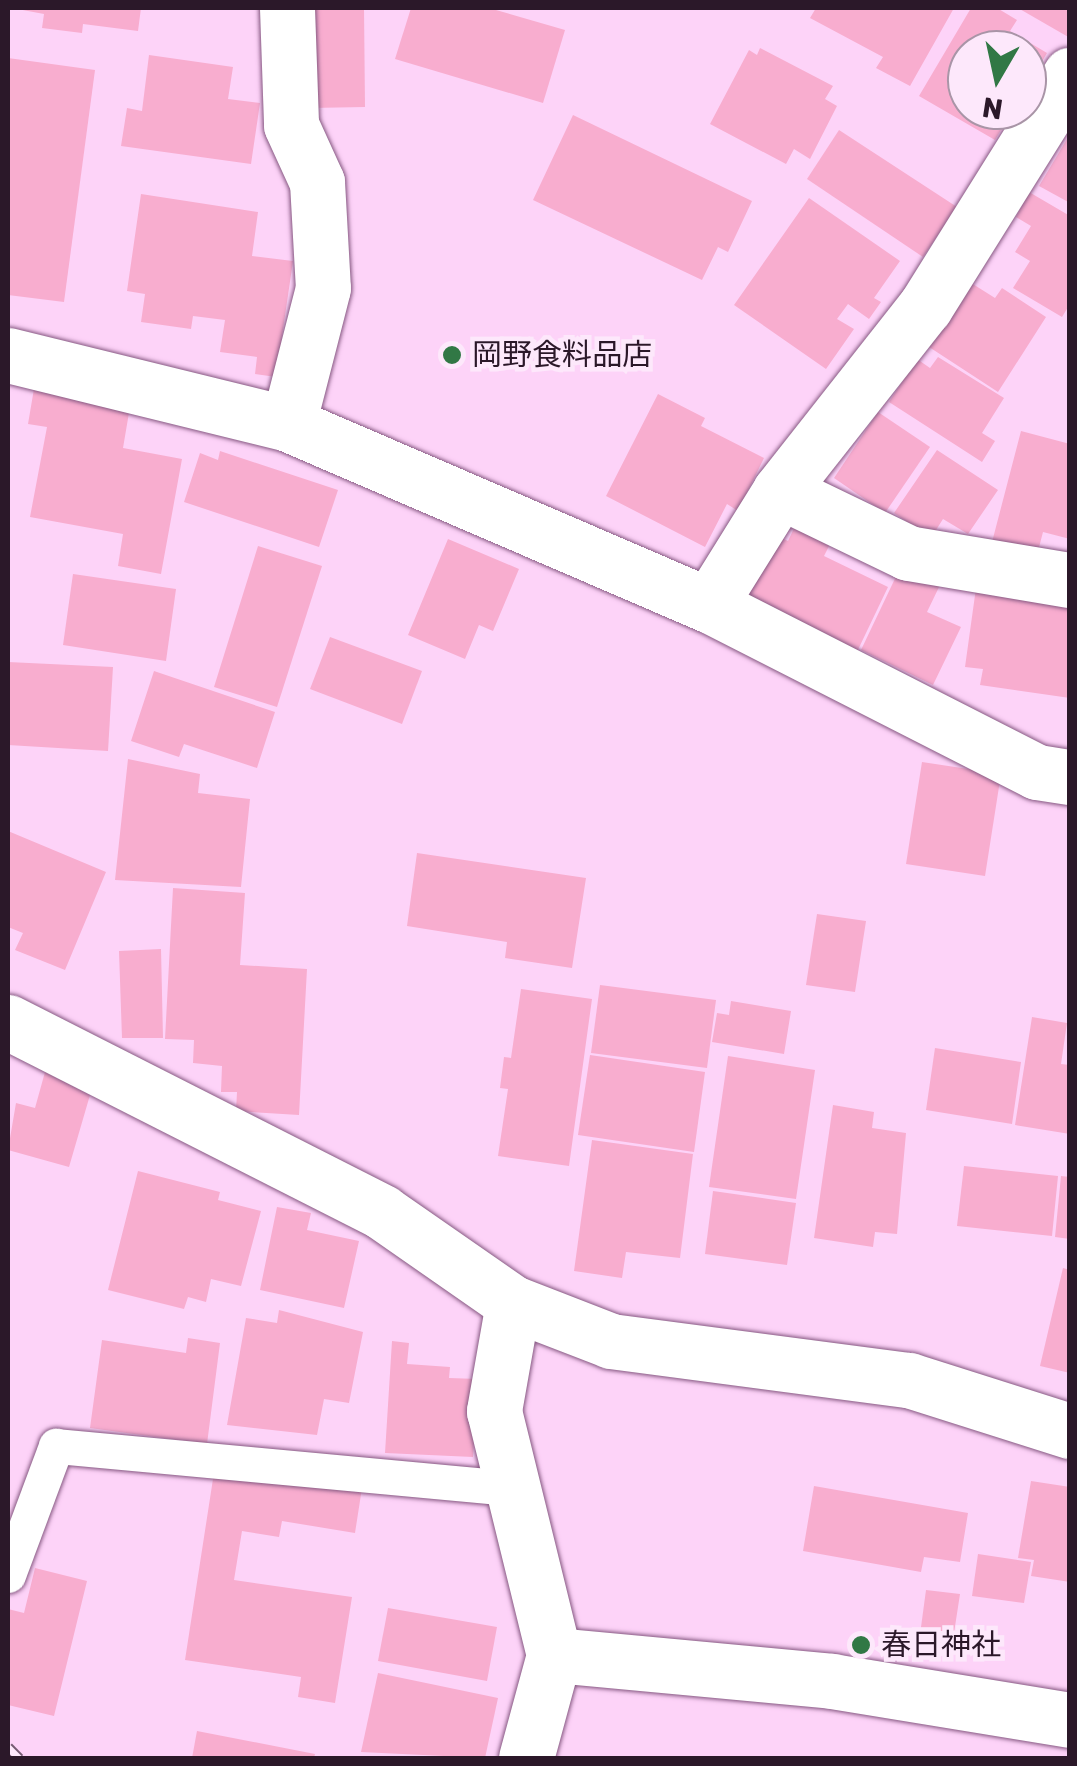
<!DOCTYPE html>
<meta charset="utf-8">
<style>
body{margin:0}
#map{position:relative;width:1077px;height:1766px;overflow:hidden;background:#fdd3f8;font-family:Rubik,"Noto Sans JP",sans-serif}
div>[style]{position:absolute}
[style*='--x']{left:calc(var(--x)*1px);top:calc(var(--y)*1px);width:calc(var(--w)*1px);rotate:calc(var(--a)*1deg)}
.building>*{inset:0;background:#f8adcf}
.roads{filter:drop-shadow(0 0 2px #865882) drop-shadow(0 0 2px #865882)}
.service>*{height:35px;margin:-17.5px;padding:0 17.5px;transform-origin:17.5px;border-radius:17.5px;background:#fff}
.minor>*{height:55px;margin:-27.5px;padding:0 27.5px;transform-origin:27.5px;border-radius:27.5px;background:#fff}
.rail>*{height:11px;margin-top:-5.5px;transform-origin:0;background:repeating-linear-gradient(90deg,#fde8fb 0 22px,#755a72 0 44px);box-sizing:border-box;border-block:2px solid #755a72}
.dots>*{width:28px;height:28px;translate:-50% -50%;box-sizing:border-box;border:5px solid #fde8fb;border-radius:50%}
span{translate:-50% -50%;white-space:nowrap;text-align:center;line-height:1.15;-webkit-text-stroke:9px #fde8fb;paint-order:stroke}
.poi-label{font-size:30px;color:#2b1829}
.left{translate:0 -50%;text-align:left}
.frame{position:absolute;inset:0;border:10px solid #2b1829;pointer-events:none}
.north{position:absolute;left:947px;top:30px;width:100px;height:100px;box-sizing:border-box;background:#fde8fb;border:2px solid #a995a7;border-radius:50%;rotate:189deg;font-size:28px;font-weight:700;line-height:40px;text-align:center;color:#2b1829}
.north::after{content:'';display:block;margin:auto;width:35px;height:45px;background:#317845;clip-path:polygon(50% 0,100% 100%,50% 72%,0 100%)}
</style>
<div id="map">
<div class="building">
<i style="clip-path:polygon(12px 8px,141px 8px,138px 31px,83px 24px,82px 33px,42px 28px,44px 14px)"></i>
<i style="clip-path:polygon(309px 8px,364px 8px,365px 107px,310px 108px)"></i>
<i style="clip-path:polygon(411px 8px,489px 8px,565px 30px,543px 103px,395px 59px)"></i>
<i style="clip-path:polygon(816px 8px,954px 8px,910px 86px,876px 68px,883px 57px,810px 18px)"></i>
<i style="clip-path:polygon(971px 8px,997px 8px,1017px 20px,1010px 31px,1047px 53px,1027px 87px,1027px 50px,967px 50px,967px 110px,1013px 110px,995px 140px,919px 96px)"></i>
<i style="clip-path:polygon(1018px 8px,1070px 8px,1070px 38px)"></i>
<i style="clip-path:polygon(760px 48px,833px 86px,825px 99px,837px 106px,810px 159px,794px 149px,786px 164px,710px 124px,749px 50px,757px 55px)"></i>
<i style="clip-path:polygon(149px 55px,233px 67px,228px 99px,260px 103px,251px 164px,121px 146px,127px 108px,142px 111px)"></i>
<i style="clip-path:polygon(8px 58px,95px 70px,64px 302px,8px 295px)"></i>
<i style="clip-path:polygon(573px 115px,752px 201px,728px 252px,718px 247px,702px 280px,533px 200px)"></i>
<i style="clip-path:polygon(839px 130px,957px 207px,923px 257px,807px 179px)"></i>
<i style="clip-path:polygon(1070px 134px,1070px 203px,1039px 186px)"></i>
<i style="clip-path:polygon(1029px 192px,1070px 216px,1070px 304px,1062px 317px,1013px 288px,1030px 261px,1015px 252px,1031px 226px,1016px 217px)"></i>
<i style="clip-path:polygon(141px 194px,258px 212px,252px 256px,293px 261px,276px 377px,255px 374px,257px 357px,220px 352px,225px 320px,193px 316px,191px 329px,141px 322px,145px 294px,127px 291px)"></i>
<i style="clip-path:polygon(809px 198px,900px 261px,874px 298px,881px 302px,869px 319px,848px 304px,837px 319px,854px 329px,826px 369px,734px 305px)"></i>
<i style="clip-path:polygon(968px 281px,995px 298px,1002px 288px,1046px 317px,998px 392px,926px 345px)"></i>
<i style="clip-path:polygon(938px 357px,1004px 398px,982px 433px,995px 441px,982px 462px,889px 402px,917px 359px,930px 368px)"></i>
<i style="clip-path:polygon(36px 377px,132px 395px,123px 448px,182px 459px,161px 574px,118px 566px,123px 534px,30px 517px,47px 427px,28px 424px)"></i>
<i style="clip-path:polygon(658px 394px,705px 418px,701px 426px,764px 458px,738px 511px,727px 504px,705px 547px,606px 496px)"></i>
<i style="clip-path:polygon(878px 412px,930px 447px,885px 513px,834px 478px)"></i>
<i style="clip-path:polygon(1021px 431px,1070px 444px,1070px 539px,1043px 532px,1036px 559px,991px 546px)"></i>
<i style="clip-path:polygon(937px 450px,998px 490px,968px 534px,943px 519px,931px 538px,894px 513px)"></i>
<i style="clip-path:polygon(220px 451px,338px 490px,319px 547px,184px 502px,200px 453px,218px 460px)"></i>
<i style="clip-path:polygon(798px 520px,834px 536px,824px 556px,888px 587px,855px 656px,738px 600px,771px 533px,788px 541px)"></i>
<i style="clip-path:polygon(448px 539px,519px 569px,493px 631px,479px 625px,465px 659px,408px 635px)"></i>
<i style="clip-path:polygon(258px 546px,322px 566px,277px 707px,214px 687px)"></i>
<i style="clip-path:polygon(901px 566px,940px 585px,927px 612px,961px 627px,933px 685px,861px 650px)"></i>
<i style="clip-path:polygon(73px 574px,176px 589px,166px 661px,63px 645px)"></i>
<i style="clip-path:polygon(976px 588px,1070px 601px,1070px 698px,980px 685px,983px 669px,965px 667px)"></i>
<i style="clip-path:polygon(330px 637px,422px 671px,402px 724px,310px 689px)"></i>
<i style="clip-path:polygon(8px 662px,113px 667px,108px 751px,8px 745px)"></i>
<i style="clip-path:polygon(154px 671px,275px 712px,257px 768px,184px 744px,179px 757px,131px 741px)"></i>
<i style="clip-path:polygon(128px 759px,200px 774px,198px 793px,250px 799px,241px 887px,115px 880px)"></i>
<i style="clip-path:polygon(922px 762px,1001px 774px,985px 876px,906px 864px)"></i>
<i style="clip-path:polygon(8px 831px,106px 872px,65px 970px,15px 950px,23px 933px,8px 927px)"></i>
<i style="clip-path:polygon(417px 853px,586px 878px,572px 968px,505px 958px,507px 942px,407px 926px)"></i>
<i style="clip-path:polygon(173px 888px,245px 893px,240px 965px,307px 969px,299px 1115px,236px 1111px,237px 1092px,221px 1092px,222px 1066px,193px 1063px,194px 1040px,165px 1039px)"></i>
<i style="clip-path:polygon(817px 914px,866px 921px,855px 992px,806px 985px)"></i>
<i style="clip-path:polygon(161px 949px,163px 1038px,122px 1038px,119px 951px)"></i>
<i style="clip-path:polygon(600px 985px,716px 1000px,707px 1068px,591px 1053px)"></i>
<i style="clip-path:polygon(521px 989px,592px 999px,569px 1166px,498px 1156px,508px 1089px,500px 1088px,504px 1057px,511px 1058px)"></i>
<i style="clip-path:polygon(731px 1001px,791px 1011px,784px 1054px,712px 1042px,717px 1013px,729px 1015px)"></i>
<i style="clip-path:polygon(1032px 1017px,1067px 1023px,1061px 1064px,1070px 1065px,1070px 1134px,1015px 1125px)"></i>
<i style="clip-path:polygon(935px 1048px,1021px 1062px,1012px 1124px,926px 1110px)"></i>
<i style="clip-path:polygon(590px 1055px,705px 1072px,694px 1152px,578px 1135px)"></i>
<i style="clip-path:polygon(728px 1056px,815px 1070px,796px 1199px,709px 1187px)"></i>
<i style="clip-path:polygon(45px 1072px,90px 1095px,69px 1167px,8px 1150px,16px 1103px,35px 1108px)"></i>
<i style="clip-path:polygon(833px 1105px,874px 1112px,872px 1128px,906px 1133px,897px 1234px,875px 1232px,873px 1247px,814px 1238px)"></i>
<i style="clip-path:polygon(592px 1140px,693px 1154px,680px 1258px,626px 1252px,622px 1278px,574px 1271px)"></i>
<i style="clip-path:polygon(964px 1166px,1058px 1176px,1052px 1236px,957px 1226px)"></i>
<i style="clip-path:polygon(138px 1171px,220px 1192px,218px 1200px,261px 1211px,241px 1286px,211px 1279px,206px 1302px,188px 1297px,184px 1309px,108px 1290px)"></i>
<i style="clip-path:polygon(1061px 1176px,1070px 1177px,1070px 1239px,1055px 1237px)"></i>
<i style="clip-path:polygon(713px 1191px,796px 1203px,787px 1265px,705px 1254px)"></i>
<i style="clip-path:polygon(277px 1207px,311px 1213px,307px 1230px,359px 1241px,344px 1308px,260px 1290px)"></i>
<i style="clip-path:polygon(1063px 1268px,1070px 1270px,1070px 1373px,1040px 1366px)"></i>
<i style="clip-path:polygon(279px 1310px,363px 1332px,349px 1403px,324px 1399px,317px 1435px,227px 1425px,246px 1318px,277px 1323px)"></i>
<i style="clip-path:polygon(188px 1338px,220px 1343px,207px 1444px,90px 1428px,102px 1340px,186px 1353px)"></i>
<i style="clip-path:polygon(392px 1341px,409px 1343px,407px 1364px,450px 1367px,449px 1378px,478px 1379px,473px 1457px,385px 1453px)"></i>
<i style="clip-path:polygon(215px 1466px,362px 1488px,355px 1533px,282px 1521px,279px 1537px,242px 1531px,234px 1580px,352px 1597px,335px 1703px,298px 1697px,301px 1677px,185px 1660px)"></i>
<i style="clip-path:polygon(1031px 1481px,1070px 1487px,1070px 1582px,1031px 1576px,1034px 1560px,1018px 1558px)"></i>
<i style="clip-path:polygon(814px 1486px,968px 1513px,960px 1562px,924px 1557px,921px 1572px,803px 1551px)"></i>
<i style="clip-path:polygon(978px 1554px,1031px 1562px,1024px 1603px,972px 1596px)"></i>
<i style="clip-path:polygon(35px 1568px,87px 1581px,54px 1716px,8px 1705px,8px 1609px,24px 1613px)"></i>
<i style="clip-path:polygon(926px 1590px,960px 1594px,952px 1646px,919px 1642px)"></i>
<i style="clip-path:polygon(388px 1608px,497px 1627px,487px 1681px,378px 1661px)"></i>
<i style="clip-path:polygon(378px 1673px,498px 1698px,485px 1758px,361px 1752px)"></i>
<i style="clip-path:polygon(197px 1731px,315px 1754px,314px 1758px,192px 1758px)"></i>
</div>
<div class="roads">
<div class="service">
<i style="--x:8;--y:1575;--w:138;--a:-69.6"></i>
<i style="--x:56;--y:1446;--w:458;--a:5.3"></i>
</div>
<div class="minor">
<i style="--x:287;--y:8;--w:117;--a:88"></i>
<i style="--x:291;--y:125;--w:63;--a:65.5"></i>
<i style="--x:317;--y:182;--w:106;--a:86.8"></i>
<i style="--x:323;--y:288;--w:140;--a:104.4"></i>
<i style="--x:8;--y:355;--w:288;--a:13.8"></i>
<i style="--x:288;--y:424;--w:458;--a:23.3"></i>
<i style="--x:709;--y:605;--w:368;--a:27"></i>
<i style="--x:1037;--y:772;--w:33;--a:9"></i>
<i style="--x:780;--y:491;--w:142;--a:25.8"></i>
<i style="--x:908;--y:553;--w:164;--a:9.5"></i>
<i style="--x:709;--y:605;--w:134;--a:-58.1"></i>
<i style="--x:780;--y:491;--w:234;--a:-51.8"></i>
<i style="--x:925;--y:307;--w:274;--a:-58"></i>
<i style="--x:8;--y:1022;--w:419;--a:26.9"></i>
<i style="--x:382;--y:1212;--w:160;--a:34.8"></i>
<i style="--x:513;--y:1303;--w:105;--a:21.2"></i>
<i style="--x:611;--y:1341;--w:301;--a:7.5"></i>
<i style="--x:909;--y:1380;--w:169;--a:17.6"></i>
<i style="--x:513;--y:1303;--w:110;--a:100"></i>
<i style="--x:494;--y:1411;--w:251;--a:76.2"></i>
<i style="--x:554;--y:1655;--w:107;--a:105.2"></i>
<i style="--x:554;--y:1655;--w:279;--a:5.3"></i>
<i style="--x:832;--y:1681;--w:241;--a:9.3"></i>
</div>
</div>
<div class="rail">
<i style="--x:8;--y:1747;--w:16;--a:45"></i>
</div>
<div class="dots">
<i style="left:452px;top:355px;background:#317845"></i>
<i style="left:861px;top:1645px;background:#317845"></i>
</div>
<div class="poi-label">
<span class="left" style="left:472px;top:355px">岡野食料品店</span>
<span class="left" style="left:881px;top:1645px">春日神社</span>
</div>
<div class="frame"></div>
<div class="north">N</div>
</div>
